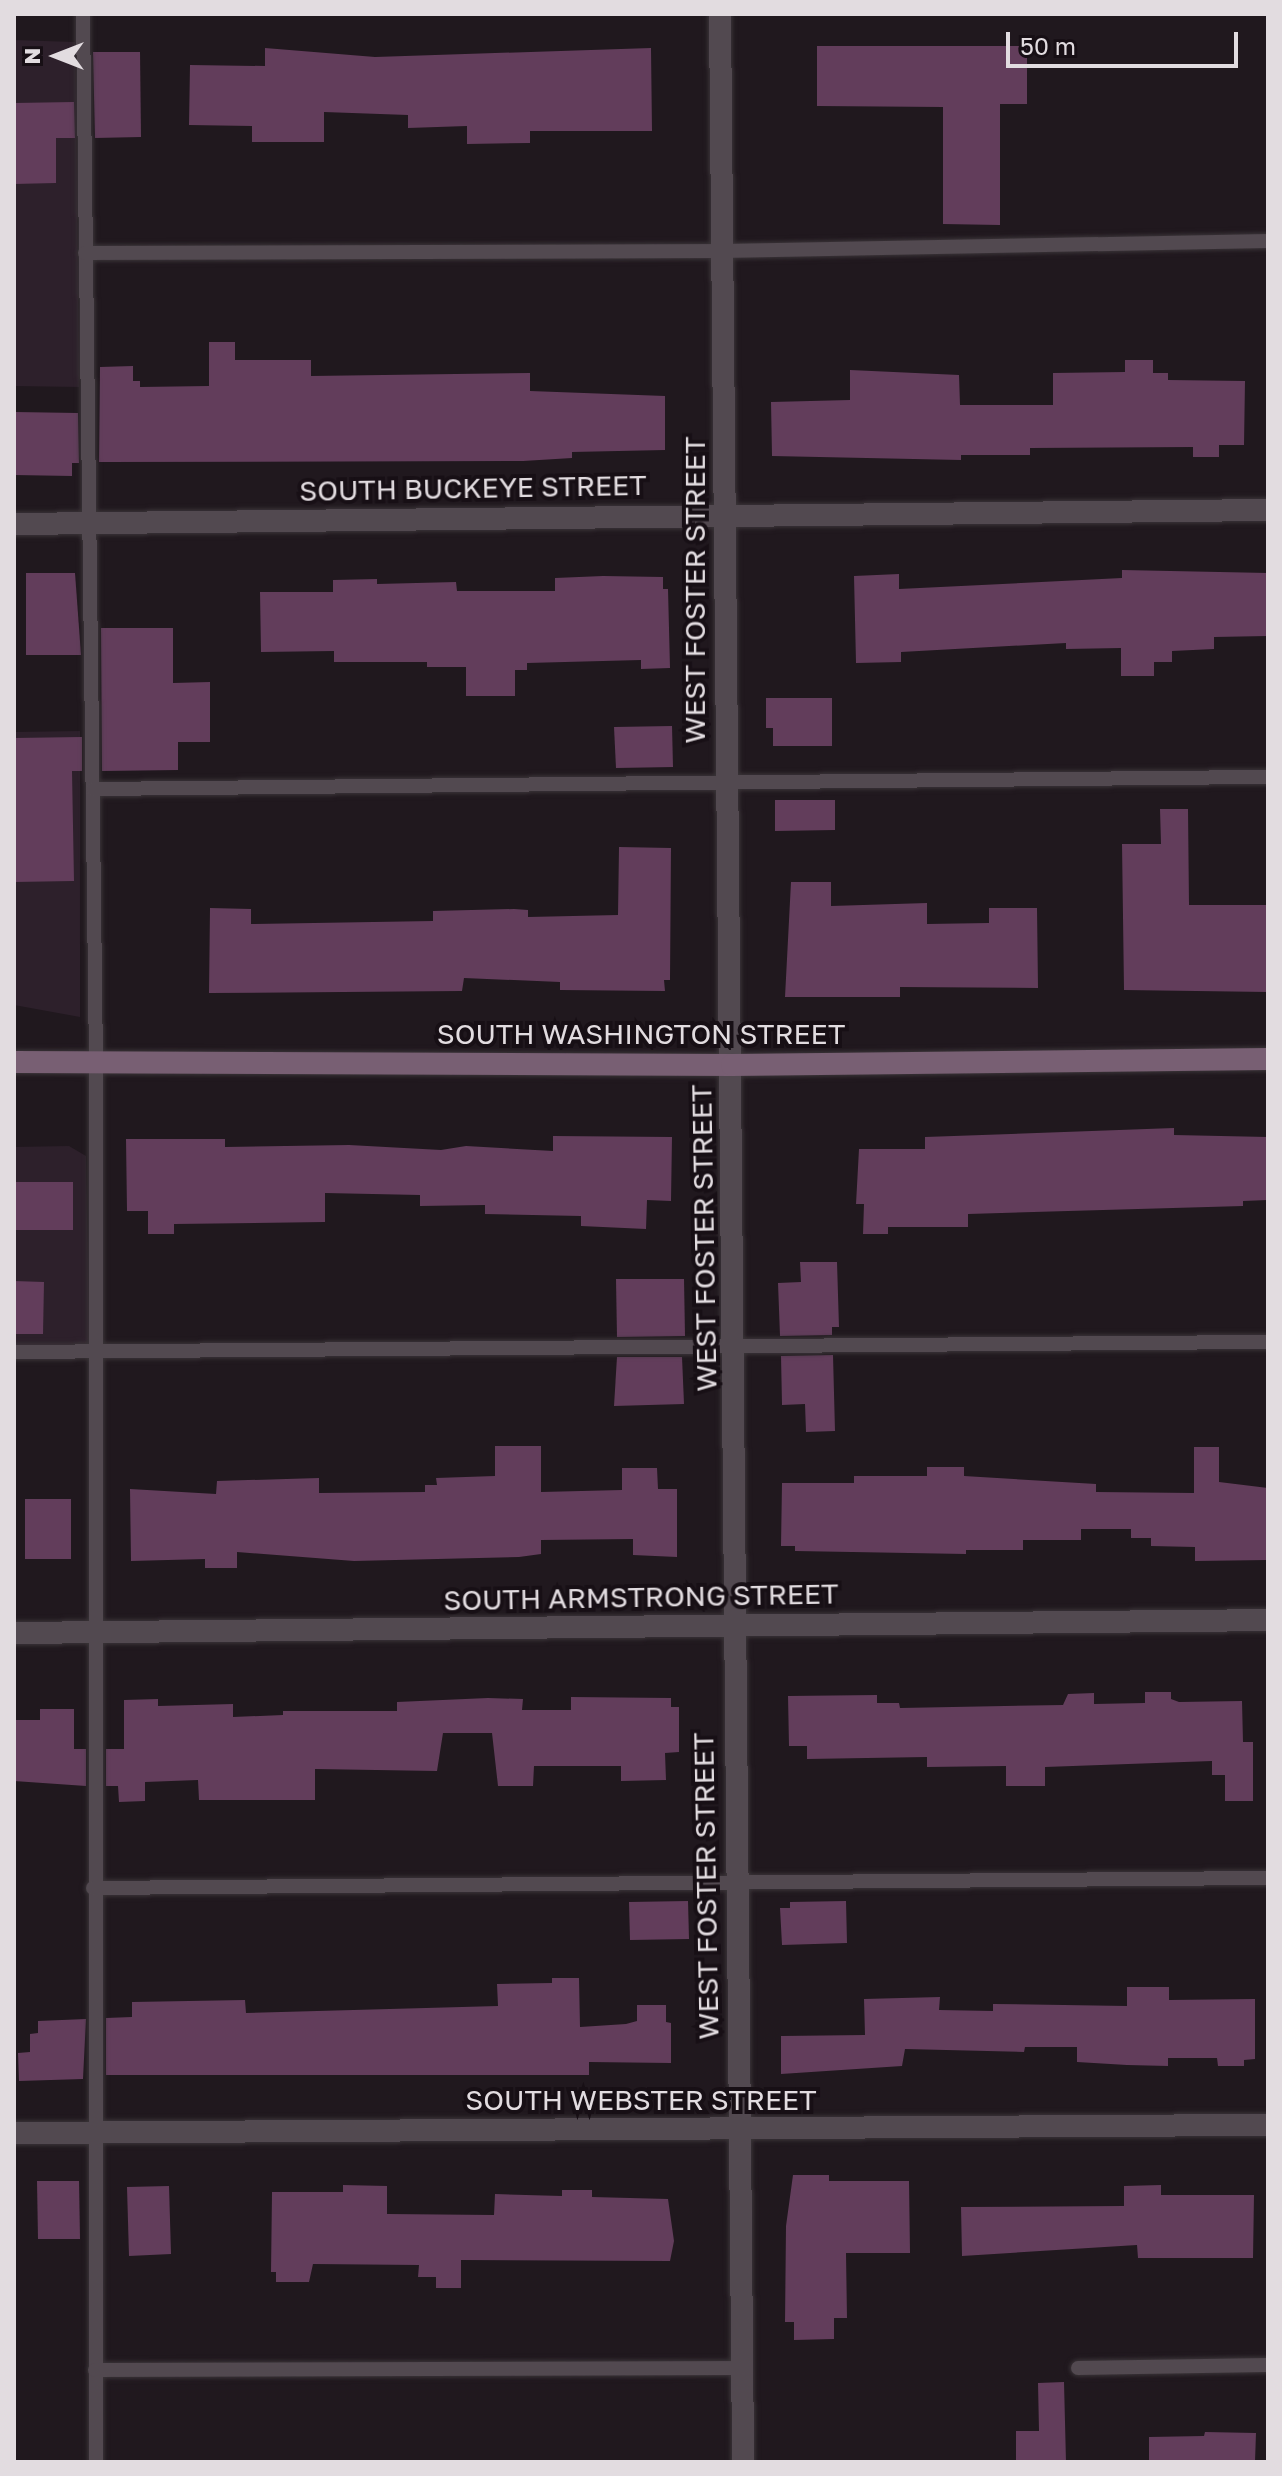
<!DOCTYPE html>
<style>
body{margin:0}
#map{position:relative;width:1282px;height:2476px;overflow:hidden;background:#20181e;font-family:"Golos Text",sans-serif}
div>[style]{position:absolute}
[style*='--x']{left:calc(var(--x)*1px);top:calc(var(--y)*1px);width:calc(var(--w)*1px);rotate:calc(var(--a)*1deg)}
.built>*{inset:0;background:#2d202b}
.building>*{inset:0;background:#623d5b}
.roads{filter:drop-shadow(0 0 2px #3a3438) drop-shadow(0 0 2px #3a3438)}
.service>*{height:14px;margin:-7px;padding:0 7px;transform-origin:7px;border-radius:7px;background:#524950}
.minor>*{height:22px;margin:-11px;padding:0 11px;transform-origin:11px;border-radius:11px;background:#524950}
.secondary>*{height:22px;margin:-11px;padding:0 11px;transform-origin:11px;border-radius:11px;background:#785f73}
span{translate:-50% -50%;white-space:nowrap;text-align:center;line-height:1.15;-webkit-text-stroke:8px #170f15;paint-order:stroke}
.street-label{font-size:28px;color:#e2dce0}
.frame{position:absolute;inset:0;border:16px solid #e2dce0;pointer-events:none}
.north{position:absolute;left:16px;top:16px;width:80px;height:80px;-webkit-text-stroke:6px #170f15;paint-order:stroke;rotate:270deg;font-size:22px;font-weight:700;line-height:32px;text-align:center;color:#e2dce0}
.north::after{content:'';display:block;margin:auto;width:28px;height:36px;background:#e2dce0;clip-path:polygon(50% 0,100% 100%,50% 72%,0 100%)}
.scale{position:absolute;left:1006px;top:32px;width:232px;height:36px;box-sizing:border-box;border:4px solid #e2dce0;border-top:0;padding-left:10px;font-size:24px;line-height:28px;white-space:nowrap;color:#e2dce0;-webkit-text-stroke:6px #170f15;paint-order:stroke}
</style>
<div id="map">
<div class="built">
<i style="clip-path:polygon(14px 40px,75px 42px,79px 387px,14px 386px)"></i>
<i style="clip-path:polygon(80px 731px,80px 1017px,14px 1005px,14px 732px)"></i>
<i style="clip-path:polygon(69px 1146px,86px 1156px,89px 1346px,14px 1346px,14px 1147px)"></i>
</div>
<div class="building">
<i style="clip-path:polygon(817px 46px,1027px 46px,1027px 104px,1000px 104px,1000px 225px,943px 224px,943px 107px,817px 106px)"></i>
<i style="clip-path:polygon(265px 48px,375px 57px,651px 48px,652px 131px,530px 131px,530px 143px,467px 144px,467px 126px,408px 128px,408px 115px,324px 112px,324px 142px,252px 142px,252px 126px,189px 125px,190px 65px,265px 66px)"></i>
<i style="clip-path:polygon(93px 52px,140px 52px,141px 137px,95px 138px)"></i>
<i style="clip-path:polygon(74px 102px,75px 138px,56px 138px,56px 183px,14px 184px,14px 103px)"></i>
<i style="clip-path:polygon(209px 342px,235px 342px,235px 360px,311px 360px,311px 376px,530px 373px,530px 391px,665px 396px,665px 450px,572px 452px,572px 458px,523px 461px,99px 462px,100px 367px,133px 366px,133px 381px,140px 381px,140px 387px,209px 386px)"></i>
<i style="clip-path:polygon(1125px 360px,1153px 360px,1153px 373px,1168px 373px,1168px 380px,1245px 381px,1244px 445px,1219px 445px,1219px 457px,1193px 457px,1193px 447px,1030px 448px,1030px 455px,961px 455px,961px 460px,772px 456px,771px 402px,850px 400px,850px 370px,959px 375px,960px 405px,1053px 405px,1053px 373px,1125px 372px)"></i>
<i style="clip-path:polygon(15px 412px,78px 413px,79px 463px,72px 463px,72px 476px,14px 475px)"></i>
<i style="clip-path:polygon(1122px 570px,1268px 573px,1268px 636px,1214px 637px,1214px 649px,1172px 651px,1172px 662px,1154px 662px,1154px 676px,1121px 676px,1121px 648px,1066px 649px,1066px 643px,901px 652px,901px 662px,856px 663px,854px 576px,899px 574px,899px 589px,1122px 578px)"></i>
<i style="clip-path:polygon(26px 573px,75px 573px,81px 655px,26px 655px)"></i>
<i style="clip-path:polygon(603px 576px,663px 577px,663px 589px,668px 589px,670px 668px,641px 669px,641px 660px,527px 663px,527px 670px,515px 670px,515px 696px,466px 696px,466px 667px,427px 667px,427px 662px,334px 662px,334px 651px,261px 652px,260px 592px,333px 592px,333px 580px,377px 579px,377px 584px,456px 582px,457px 591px,555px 591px,555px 578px)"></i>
<i style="clip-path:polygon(101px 628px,173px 628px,173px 683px,210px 682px,210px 742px,178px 742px,178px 770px,102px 771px)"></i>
<i style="clip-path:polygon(766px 698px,832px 698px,832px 746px,773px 746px,773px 728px,766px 728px)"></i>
<i style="clip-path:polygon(672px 726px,673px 767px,616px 768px,614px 727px)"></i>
<i style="clip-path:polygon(82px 737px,82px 771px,72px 771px,74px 881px,14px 882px,14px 738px)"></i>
<i style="clip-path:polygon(775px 800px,835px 800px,835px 830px,775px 831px)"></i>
<i style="clip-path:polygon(1160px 809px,1188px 809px,1189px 905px,1268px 905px,1268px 992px,1124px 990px,1122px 844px,1161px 844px)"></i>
<i style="clip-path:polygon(619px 847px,671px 848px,670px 980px,664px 980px,665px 991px,560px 990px,560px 982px,464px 978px,462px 991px,209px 993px,210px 908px,251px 909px,251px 924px,433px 921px,433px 911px,514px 909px,528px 910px,528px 917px,618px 915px)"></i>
<i style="clip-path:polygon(791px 882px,831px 882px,831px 906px,927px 903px,927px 924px,989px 923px,989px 908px,1037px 908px,1038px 988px,900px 987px,900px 997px,785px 997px)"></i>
<i style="clip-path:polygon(1174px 1128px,1174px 1135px,1268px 1137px,1268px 1200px,1243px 1201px,1243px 1206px,968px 1214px,968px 1227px,888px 1227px,888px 1234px,863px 1234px,864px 1204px,856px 1204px,859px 1149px,925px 1149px,925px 1137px)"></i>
<i style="clip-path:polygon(553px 1136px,672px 1137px,671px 1201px,647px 1200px,646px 1229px,581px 1226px,581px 1216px,485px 1214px,485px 1205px,420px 1206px,420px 1195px,325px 1193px,325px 1222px,174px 1224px,174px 1234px,148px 1234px,148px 1211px,127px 1211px,126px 1139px,225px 1139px,225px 1147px,349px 1145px,441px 1150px,466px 1146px,553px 1151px)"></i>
<i style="clip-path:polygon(14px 1182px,73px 1182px,73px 1230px,14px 1230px)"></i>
<i style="clip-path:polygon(800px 1262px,837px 1262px,839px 1327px,832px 1327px,832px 1335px,780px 1336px,778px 1283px,801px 1282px)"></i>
<i style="clip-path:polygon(616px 1279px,684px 1279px,685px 1336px,617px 1337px)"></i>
<i style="clip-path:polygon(14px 1281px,44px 1282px,43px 1334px,14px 1334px)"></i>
<i style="clip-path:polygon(833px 1355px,835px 1431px,806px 1432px,805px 1404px,782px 1405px,781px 1356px)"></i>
<i style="clip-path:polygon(617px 1357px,682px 1357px,684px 1404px,614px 1406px)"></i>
<i style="clip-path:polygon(495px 1446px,541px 1446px,541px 1492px,622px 1490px,622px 1468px,657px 1468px,658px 1489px,677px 1489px,677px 1557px,633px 1555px,633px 1539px,541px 1540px,541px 1554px,519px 1557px,354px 1561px,237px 1552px,237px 1568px,205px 1568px,205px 1559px,131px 1561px,130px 1489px,216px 1494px,217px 1481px,319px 1478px,319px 1493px,425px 1492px,425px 1485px,437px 1485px,436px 1478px,495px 1476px)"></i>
<i style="clip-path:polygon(1194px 1447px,1219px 1447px,1219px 1482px,1268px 1488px,1268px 1560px,1195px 1561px,1195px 1547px,1151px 1546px,1151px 1538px,1131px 1538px,1131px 1529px,1081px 1529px,1081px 1540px,1023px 1540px,1023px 1550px,966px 1550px,966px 1554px,795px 1551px,795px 1546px,781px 1546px,782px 1483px,854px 1483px,854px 1476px,927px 1476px,927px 1467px,964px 1467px,964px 1476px,1096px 1484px,1096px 1492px,1194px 1493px)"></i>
<i style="clip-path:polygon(25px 1499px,71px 1499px,71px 1559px,25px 1559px)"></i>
<i style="clip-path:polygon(1145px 1692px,1171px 1692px,1171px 1699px,1179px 1702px,1242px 1701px,1243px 1742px,1253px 1742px,1253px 1801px,1225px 1801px,1225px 1775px,1212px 1775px,1212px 1761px,1045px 1767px,1045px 1786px,1006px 1786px,1006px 1766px,927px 1767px,927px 1757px,807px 1759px,807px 1746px,789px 1746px,788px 1696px,877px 1695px,877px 1703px,899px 1703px,900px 1708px,1063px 1705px,1068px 1694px,1094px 1693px,1094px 1704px,1145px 1703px)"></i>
<i style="clip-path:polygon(571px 1697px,671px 1698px,671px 1707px,679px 1707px,679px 1752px,665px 1753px,666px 1780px,621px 1781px,621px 1766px,534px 1766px,533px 1786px,498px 1786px,492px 1733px,443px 1733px,437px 1771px,315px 1769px,315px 1800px,199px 1800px,198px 1780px,145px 1782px,145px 1801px,119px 1802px,118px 1786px,106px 1786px,106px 1749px,124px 1749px,124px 1700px,158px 1699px,158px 1706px,233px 1704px,233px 1717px,283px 1715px,283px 1711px,397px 1711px,397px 1702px,488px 1698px,523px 1699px,522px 1710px,571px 1710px)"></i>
<i style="clip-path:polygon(40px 1709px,74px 1709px,74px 1749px,86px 1749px,86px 1786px,14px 1781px,14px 1720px,40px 1720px)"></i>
<i style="clip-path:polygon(688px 1901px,689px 1939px,630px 1940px,629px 1902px)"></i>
<i style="clip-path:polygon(846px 1901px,847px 1943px,782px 1945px,780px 1908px,790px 1908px,790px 1902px)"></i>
<i style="clip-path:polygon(552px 1978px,579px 1978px,580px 2027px,626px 2024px,637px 2021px,637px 2005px,666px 2005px,666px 2022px,671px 2023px,671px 2063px,589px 2062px,589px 2075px,106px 2075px,106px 2018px,132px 2017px,132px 2002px,245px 2000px,246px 2013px,498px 2006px,497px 1984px,552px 1983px)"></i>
<i style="clip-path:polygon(1127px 1987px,1169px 1987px,1169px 2000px,1255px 1999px,1255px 2059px,1244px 2060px,1244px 2066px,1218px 2066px,1217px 2058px,1168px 2058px,1168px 2066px,1127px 2065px,1077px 2062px,1077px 2047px,1025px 2047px,1024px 2052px,905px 2049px,902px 2066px,781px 2074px,781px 2036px,865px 2035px,864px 1999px,940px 1997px,939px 2010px,993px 2011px,993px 2004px,1127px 2006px)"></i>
<i style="clip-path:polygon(86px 2019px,83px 2079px,19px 2081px,18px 2053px,30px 2052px,30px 2034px,38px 2033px,38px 2021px)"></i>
<i style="clip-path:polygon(793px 2175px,829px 2175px,829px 2181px,909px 2181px,910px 2253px,846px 2253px,847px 2318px,834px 2318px,834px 2339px,794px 2340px,794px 2322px,785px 2322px,786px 2226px)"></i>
<i style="clip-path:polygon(37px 2181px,79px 2181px,80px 2239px,38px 2239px)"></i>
<i style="clip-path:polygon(343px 2185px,387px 2186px,387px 2214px,494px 2215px,495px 2194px,562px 2196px,562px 2190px,592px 2190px,592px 2197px,668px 2199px,674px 2241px,670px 2261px,461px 2260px,461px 2288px,436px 2288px,436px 2277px,418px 2277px,419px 2265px,313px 2264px,309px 2282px,276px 2282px,276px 2272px,271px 2272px,272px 2192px,343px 2192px)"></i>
<i style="clip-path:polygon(1161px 2185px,1161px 2195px,1254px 2195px,1253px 2258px,1138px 2258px,1137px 2245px,962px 2256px,961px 2207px,1124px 2206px,1124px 2186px)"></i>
<i style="clip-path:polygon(169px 2186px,171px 2254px,129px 2256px,127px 2187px)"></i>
<i style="clip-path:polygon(1064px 2382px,1066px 2462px,1016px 2462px,1016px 2431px,1039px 2431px,1038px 2383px)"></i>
<i style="clip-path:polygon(1205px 2432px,1256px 2433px,1255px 2462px,1149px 2462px,1149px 2437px,1204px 2436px)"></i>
</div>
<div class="roads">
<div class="service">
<i style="--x:83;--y:14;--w:1051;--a:89.29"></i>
<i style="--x:96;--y:1065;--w:1397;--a:90"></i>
<i style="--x:85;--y:253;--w:637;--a:-0.18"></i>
<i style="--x:722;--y:251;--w:546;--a:-1.05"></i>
<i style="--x:93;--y:789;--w:1175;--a:-0.59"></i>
<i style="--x:14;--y:1352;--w:1254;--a:-0.46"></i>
<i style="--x:93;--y:1888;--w:1175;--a:-0.49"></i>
<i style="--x:1078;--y:2368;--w:190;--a:-0.9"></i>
<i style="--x:95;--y:2370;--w:647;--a:-0.18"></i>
</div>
<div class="minor">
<i style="--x:720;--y:14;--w:2448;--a:89.46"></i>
<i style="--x:14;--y:524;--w:1254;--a:-0.64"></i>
<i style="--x:14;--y:1633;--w:1254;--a:-0.59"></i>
<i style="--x:14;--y:2133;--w:1254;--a:-0.37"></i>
</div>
<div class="secondary">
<i style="--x:14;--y:1062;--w:718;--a:0.24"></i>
<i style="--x:732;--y:1065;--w:536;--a:-0.64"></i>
</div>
</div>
<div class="street-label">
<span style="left:473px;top:488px;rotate:-1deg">SOUTH BUCKEYE STREET</span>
<span style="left:695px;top:590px;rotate:-90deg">WEST FOSTER STREET</span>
<span style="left:641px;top:1034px">SOUTH WASHINGTON STREET</span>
<span style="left:704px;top:1238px;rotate:-91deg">WEST FOSTER STREET</span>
<span style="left:641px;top:1597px;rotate:-1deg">SOUTH ARMSTRONG STREET</span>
<span style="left:706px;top:1886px;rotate:-91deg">WEST FOSTER STREET</span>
<span style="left:641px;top:2100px">SOUTH WEBSTER STREET</span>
</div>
<div class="frame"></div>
<div class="north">N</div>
<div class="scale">50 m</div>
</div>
